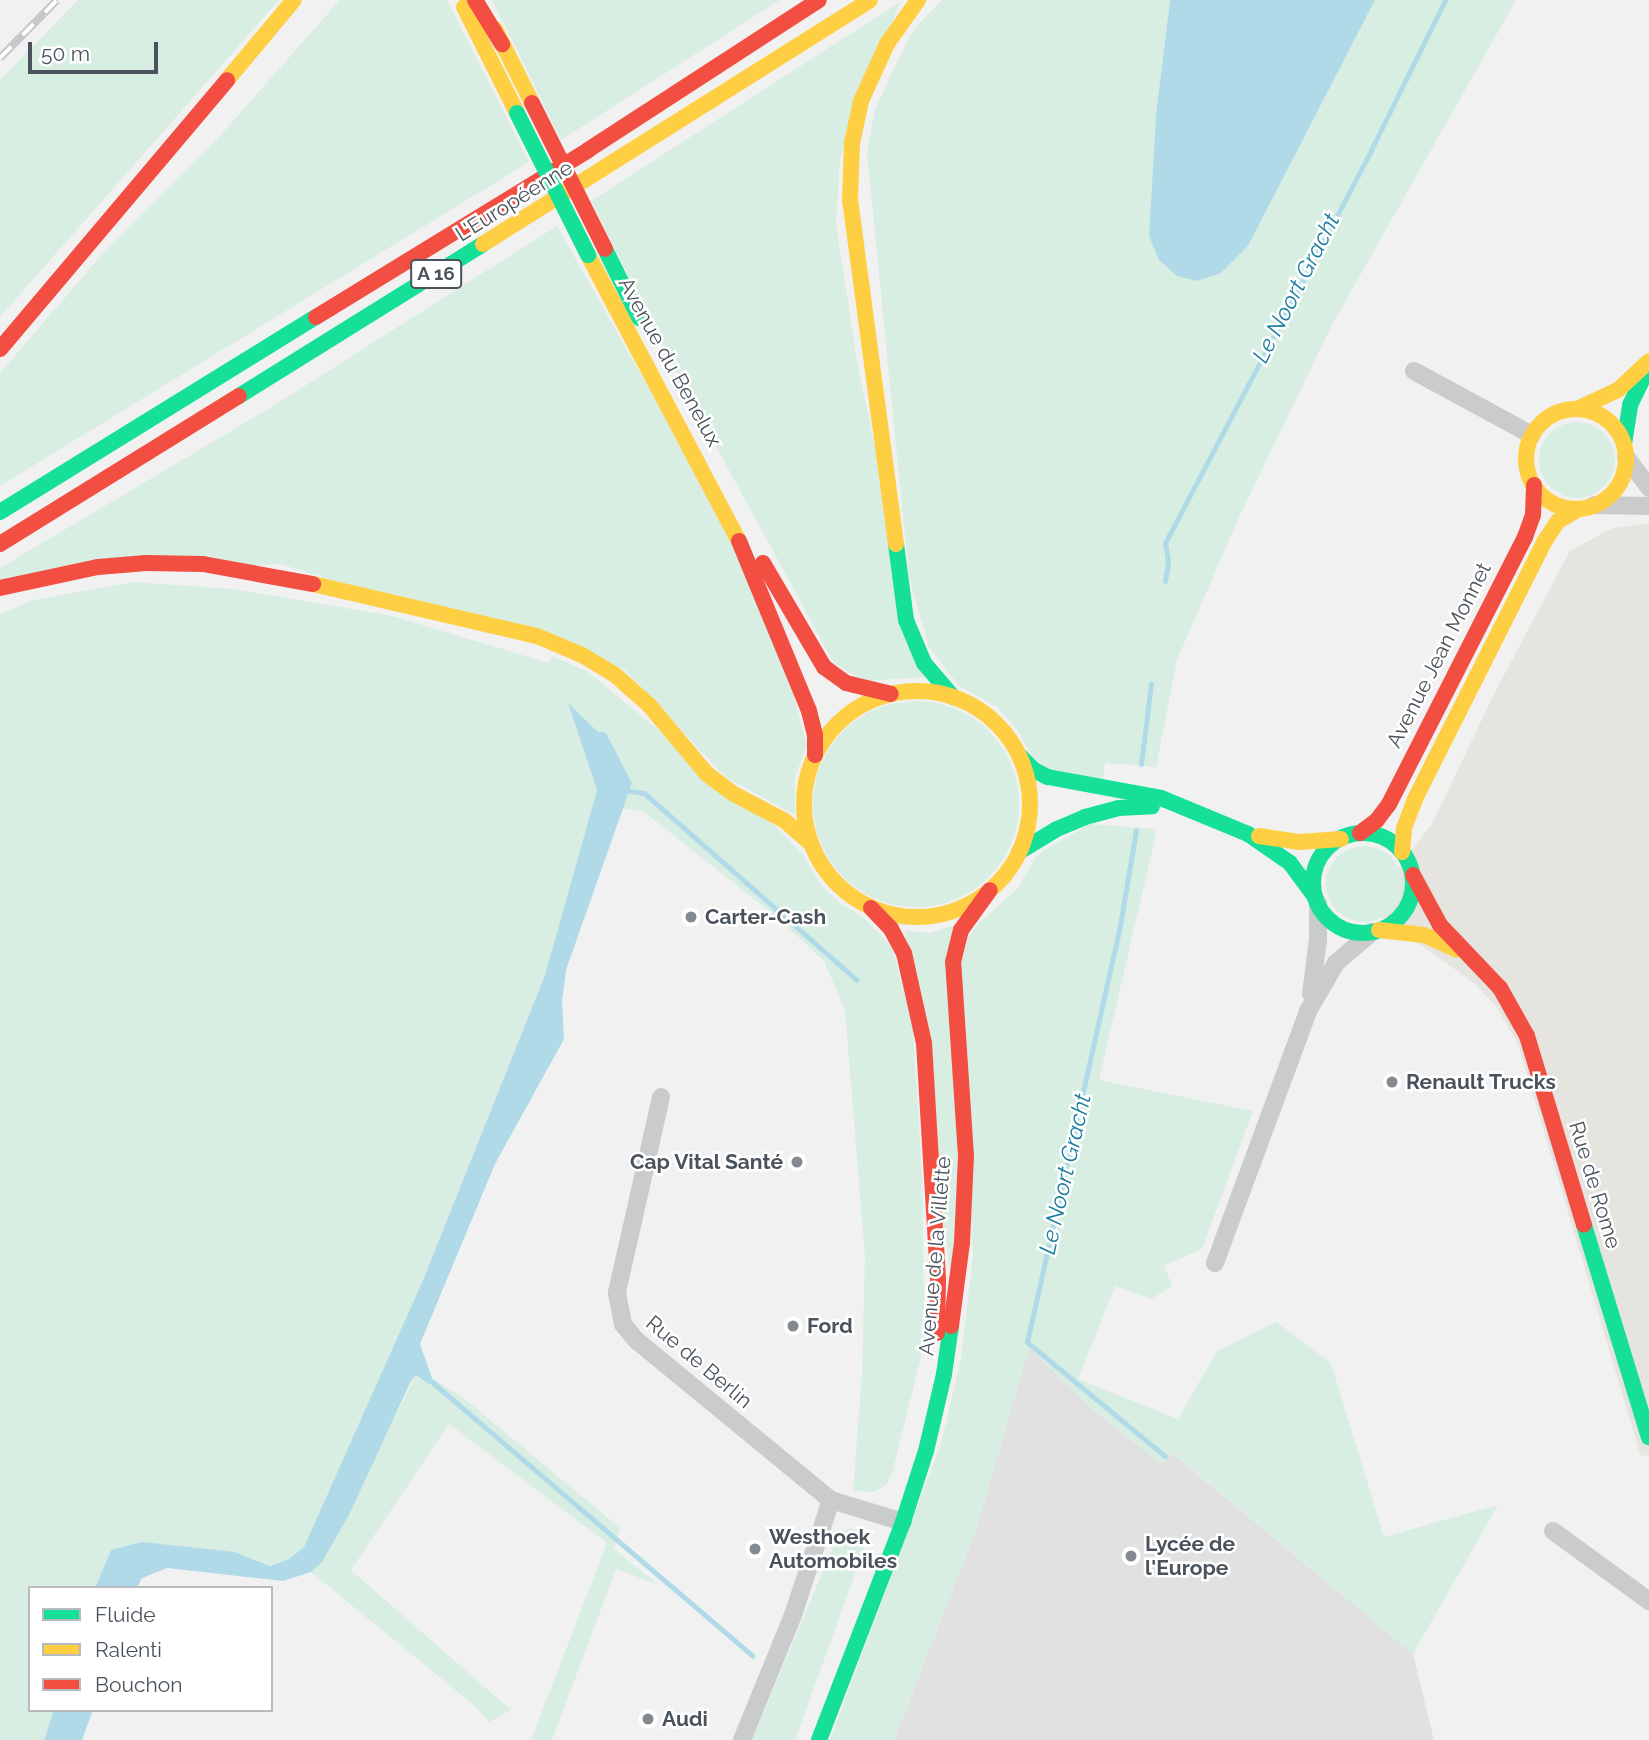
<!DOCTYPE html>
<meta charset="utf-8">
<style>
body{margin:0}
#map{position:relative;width:1649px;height:1740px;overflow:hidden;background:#f1f1f1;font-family:Raleway,sans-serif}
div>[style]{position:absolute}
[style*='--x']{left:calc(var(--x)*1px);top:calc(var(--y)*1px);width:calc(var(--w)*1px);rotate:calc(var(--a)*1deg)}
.commercial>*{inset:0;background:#e5e4df}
.education>*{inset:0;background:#e2e1e2}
.green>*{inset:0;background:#d8eee2}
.round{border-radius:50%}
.water>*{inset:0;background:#b1dae8}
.stream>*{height:5px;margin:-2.5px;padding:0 2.5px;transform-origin:2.5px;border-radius:2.5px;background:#b1dae8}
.street>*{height:18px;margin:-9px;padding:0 9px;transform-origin:9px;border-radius:9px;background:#c9cbcd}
.fast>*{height:16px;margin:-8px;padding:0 8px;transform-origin:8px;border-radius:8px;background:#16e098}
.fast>.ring{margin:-8px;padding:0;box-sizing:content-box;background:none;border:16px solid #16e098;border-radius:50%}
.slow>*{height:16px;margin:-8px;padding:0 8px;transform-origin:8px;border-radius:8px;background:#ffcf43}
.slow>.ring{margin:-8px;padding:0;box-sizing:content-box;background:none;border:16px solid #ffcf43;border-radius:50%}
.jam>*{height:16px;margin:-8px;padding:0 8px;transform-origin:8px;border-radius:8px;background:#f24e42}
.rail>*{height:8px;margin-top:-4px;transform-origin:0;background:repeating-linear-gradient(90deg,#fff 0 16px,#c5c6c8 0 32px);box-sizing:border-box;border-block:2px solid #c5c6c8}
.fast-bridge>*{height:16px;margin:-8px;padding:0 8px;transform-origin:8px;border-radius:8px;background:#16e098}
.jam-bridge>*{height:16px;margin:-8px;padding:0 8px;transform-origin:8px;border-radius:8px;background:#f24e42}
.dots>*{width:19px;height:19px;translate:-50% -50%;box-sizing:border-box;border:4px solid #fff;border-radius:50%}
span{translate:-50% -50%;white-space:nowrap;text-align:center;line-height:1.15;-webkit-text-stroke:5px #fff;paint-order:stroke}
.shield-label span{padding:2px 5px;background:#fff;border:2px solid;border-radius:5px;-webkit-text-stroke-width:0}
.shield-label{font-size:19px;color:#4a535c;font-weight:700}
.street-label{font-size:21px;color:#4a535c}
.poi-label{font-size:21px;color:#4a535c;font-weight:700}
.left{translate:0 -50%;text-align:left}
.right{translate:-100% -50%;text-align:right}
.water-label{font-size:23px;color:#1a7d9f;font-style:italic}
.legend{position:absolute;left:28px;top:1586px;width:245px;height:126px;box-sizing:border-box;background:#fff;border:2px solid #b7babe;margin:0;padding:9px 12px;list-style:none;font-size:21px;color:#4a535c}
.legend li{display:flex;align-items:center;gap:14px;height:35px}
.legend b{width:35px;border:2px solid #b7babe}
.scale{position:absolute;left:28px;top:42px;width:130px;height:32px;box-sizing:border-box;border:4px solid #4a535c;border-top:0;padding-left:9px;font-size:21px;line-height:24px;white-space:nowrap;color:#4a535c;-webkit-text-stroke:5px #fff;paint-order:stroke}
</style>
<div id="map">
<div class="commercial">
<i style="clip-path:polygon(1649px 523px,1649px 1454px,1641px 1457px,1518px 1044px,1496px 1006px,1474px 983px,1368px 907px,1432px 824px,1493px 696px,1570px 551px,1613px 528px)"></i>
</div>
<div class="education">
<i style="clip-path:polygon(1029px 1347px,1091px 1408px,1161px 1464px,1171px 1452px,1413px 1654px,1434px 1740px,894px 1740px,976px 1530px)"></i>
</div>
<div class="green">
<i style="clip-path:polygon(78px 0,279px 0,0 317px,0 80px)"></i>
<i style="clip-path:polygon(340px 0,447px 0,529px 162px,0 486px,0 373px,99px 258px,209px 148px)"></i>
<i style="clip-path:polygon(492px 0,780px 0,561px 140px)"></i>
<i style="clip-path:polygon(942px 0,1170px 0,1156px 115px,1149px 236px,1248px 246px,1375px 0,1516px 0,1333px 323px,1240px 515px,1177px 660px,1156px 767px,1105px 763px,1103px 781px,1046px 768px,1032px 756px,1018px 731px,997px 707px,959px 686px,929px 647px,909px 577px,867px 152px,875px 110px,896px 64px,914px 29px)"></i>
<i style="clip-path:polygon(900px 2px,840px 159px,836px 224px,858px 367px,924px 677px,864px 681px,834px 663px,687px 393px,591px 201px)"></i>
<i style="clip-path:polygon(557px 226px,723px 519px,793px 694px,807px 745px,795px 777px,795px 815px,725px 777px,624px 669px,280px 564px,0 580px,0 568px,270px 408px)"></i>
<i class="round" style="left:1539px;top:422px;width:76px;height:76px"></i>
<i style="clip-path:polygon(134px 582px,233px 589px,392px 616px,549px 663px,552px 656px,588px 672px,778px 829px,804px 856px,821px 885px,841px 904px,862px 916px,892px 947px,913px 1027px,922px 1176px,925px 1341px,892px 1474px,886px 1485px,874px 1492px,853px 1491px,862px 1374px,865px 1257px,845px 1010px,824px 961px,778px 918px,644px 812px,622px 808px,632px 783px,606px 733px,597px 731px,569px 705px,597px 790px,545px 975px,423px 1280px,304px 1547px,289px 1559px,270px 1566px,235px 1552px,111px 1550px,95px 1588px,30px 1588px,30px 1710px,54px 1710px,44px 1740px,0 1740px,0 614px,34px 600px)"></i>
<i class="round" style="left:813px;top:701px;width:206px;height:206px"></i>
<i style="clip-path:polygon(1090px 824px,1155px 829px,1156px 834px,1099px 1080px,1253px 1111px,1202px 1249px,1164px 1266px,1172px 1286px,1151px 1299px,1115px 1286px,1078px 1379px,1178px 1419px,1217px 1351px,1276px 1322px,1331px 1363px,1384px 1537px,1498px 1505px,1413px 1654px,1410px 1652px,1172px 1452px,1161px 1464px,1091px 1408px,1029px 1348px,976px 1530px,894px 1740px,830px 1740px,941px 1444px,961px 1359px,973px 1255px,958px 973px,969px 937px,979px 923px,1019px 887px,1034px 860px,1041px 852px)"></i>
<i class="round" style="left:1326px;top:846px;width:76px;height:76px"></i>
<i style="clip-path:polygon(958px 924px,958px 1142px,952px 1285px,905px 931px,930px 933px)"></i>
<i style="clip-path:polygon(416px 1375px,429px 1383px,432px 1378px,465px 1399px,620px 1528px,614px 1549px,659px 1585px,616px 1569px,552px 1740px,531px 1740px,607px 1543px,449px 1424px,351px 1570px,511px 1710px,489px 1722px,475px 1706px,311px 1572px,322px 1562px)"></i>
<i style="clip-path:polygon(850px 1528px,864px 1532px,867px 1541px,795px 1740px,752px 1740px,835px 1542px,840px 1533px)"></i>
</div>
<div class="water">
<i style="clip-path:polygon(1170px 0,1375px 0,1248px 246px,1221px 273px,1197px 281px,1177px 276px,1159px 260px,1149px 236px,1156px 115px)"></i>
<i style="clip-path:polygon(568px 703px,597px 731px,606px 733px,632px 783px,566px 970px,562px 1001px,564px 1039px,495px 1164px,420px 1344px,432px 1378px,429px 1384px,416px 1375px,410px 1383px,349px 1515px,322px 1562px,311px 1572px,283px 1581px,167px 1568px,142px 1578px,137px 1588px,95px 1588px,111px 1550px,142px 1542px,235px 1552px,270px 1566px,289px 1559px,304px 1547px,423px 1280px,545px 975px,597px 790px)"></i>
<i style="clip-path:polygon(54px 1710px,93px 1710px,82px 1740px,44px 1740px)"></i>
</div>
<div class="stream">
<i style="--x:1165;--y:581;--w:20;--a:-81"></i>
<i style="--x:1168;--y:561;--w:18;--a:-99"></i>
<i style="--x:1165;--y:543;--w:444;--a:-62.3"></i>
<i style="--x:1371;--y:150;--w:167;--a:-63.7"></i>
<i style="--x:1141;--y:764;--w:81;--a:-82.9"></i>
<i style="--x:623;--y:790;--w:21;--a:8"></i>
<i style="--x:644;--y:793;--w:283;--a:41.3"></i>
<i style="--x:1136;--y:830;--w:97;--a:99.5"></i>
<i style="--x:1120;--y:926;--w:426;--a:102.6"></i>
<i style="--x:1027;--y:1342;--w:179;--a:39.6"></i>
<i style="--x:425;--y:1376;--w:431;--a:40.5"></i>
</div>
<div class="street">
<i style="--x:1414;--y:371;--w:134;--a:28.5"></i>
<i style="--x:1626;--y:457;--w:39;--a:53"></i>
<i style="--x:1594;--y:505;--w:55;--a:1"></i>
<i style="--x:1311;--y:994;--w:55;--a:-82.7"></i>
<i style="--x:1318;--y:939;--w:36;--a:-90"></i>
<i style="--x:661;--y:1097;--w:201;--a:102.7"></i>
<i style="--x:617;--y:1293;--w:32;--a:79"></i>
<i style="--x:623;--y:1324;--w:21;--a:51"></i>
<i style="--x:636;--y:1340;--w:252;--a:39.4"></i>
<i style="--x:831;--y:1500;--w:75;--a:17"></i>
<i style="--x:1215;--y:1263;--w:269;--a:-69.7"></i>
<i style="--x:1308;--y:1011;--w:56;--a:-59.7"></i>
<i style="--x:1336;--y:963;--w:48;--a:-40.7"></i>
<i style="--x:1553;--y:1531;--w:119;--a:36.1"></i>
<i style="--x:742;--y:1740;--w:135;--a:-67.8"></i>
<i style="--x:793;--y:1615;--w:121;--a:-71.7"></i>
</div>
<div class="fast">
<i style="--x:605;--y:249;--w:77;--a:63.8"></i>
<i style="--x:239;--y:396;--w:287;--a:-31.9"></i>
<i style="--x:1624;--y:444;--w:39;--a:-81"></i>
<i style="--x:1630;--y:405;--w:37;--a:-64"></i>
<i style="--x:0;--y:512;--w:371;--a:-31.7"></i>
<i style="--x:896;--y:544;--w:77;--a:82.5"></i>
<i style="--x:906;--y:620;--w:47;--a:67.3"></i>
<i style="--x:924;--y:663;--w:45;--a:49.5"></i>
<i style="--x:1020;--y:756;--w:20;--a:45"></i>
<i style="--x:1034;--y:770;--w:16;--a:27"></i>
<i style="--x:1048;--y:777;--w:115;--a:10.5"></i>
<i style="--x:1161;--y:798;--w:94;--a:22.5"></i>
<i style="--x:1248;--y:834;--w:51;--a:34.6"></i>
<i style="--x:1290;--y:863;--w:42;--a:53.7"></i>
<i class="ring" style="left:1313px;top:833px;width:84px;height:84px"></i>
<i style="--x:1019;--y:852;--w:44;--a:-31.2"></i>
<i style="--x:1057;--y:829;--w:30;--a:-23"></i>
<i style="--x:1085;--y:817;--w:35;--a:-15"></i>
<i style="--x:1119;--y:808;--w:33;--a:-3"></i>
<i style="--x:1584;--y:1225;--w:222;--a:73"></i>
<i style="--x:819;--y:1740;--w:234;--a:-68.9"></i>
<i style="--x:903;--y:1522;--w:75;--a:-72.1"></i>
<i style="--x:926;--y:1451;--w:79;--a:-76.8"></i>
<i style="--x:944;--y:1374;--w:49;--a:-81.7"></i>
</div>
<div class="slow">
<i style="--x:464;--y:7;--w:119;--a:63.4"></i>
<i style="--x:495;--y:29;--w:83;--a:63.4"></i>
<i style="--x:227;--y:80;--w:104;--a:-50.1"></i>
<i style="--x:483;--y:244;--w:457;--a:-32.2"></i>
<i style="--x:588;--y:255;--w:323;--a:62.2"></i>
<i style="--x:1577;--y:409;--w:45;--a:-24.9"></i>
<i style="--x:1618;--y:390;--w:42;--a:-43.1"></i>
<i class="ring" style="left:1526px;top:409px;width:84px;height:84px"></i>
<i style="--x:896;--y:544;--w:346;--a:-97.6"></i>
<i style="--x:850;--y:201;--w:58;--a:-88"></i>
<i style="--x:852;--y:143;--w:43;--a:-77.9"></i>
<i style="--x:861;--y:101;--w:63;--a:-65.5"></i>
<i style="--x:887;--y:44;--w:54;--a:-54.8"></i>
<i style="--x:313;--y:584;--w:230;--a:13.1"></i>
<i style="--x:537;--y:636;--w:49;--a:22.9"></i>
<i style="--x:582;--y:655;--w:37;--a:31"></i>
<i style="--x:614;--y:674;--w:47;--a:41.5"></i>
<i style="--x:649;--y:705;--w:90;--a:50"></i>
<i style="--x:707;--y:774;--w:31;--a:37"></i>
<i style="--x:732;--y:793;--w:60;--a:27.8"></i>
<i style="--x:785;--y:821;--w:33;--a:41"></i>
<i class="ring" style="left:804px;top:691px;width:210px;height:210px"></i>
<i style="--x:1259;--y:836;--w:40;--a:8.5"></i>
<i style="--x:1299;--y:842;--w:42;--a:-4.1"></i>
<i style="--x:1402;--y:852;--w:24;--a:-85"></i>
<i style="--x:1404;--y:828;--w:31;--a:-69"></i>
<i style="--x:1415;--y:799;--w:288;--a:-63.3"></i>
<i style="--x:1544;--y:542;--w:25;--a:-56"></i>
<i style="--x:1558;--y:521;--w:24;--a:-30"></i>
<i style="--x:1379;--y:930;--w:45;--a:6.3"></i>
<i style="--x:1424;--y:935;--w:36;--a:24"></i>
</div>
<div class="jam">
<i style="--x:475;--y:0;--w:52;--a:58.5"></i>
<i style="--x:316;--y:317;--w:319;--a:-31.5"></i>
<i style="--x:588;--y:150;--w:275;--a:-33"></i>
<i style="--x:0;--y:349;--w:352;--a:-49.8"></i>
<i style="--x:739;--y:541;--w:184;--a:67.6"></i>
<i style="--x:809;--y:711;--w:25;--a:76"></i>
<i style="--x:815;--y:735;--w:20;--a:90"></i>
<i style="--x:0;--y:544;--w:281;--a:-31.8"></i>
<i style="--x:763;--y:563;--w:121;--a:59.6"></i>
<i style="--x:824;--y:667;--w:27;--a:36"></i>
<i style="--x:846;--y:683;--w:46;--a:13.7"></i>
<i style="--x:0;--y:588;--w:100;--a:-12.1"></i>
<i style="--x:98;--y:567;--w:48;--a:-4.8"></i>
<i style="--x:146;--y:563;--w:57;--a:1"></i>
<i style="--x:203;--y:564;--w:112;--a:10.3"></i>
<i style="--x:1360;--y:833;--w:21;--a:-37"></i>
<i style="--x:1377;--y:820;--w:20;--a:-53"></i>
<i style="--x:1389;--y:804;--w:300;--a:-63"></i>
<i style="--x:1525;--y:537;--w:23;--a:-70"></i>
<i style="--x:1533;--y:515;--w:30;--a:-88"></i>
<i style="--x:1413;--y:875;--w:57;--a:61.6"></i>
<i style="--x:1440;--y:925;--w:87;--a:46.4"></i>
<i style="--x:1500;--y:988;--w:55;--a:60.6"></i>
<i style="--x:1527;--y:1036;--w:197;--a:73.2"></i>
<i style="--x:871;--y:908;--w:29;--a:46"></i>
<i style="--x:891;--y:929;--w:27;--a:62"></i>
<i style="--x:904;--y:953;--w:92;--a:77.5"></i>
<i style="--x:924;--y:1043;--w:237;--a:86.6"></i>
<i style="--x:938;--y:1280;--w:53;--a:91.1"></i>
<i style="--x:951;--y:1326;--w:84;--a:-82.5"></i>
<i style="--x:962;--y:1243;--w:87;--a:-87.4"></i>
<i style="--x:966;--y:1156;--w:194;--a:-93.8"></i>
<i style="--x:953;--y:962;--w:33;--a:-76"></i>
<i style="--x:961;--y:930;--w:49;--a:-54.1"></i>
</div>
<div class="rail">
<i style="--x:0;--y:58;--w:81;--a:-45.5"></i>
</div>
<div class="fast-bridge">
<i style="--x:517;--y:113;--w:159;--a:63.4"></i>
</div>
<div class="jam-bridge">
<i style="--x:532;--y:103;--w:163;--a:63.4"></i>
</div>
<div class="dots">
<i style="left:691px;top:917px;background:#848a90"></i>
<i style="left:1392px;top:1082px;background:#848a90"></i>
<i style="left:797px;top:1162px;background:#848a90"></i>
<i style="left:793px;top:1326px;background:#848a90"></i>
<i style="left:755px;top:1549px;background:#848a90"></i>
<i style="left:1131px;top:1556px;background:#848a90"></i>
<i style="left:648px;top:1719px;background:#848a90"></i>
</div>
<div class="shield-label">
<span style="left:436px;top:274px">A 16</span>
</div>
<div class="street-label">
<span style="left:514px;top:201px;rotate:-32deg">L'Européenne</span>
<span style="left:670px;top:362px;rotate:61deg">Avenue du Benelux</span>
<span style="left:1439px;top:655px;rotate:-63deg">Avenue Jean Monnet</span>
<span style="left:1595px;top:1185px;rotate:73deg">Rue de Rome</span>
<span style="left:935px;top:1256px;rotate:-85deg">Avenue de la Villette</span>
<span style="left:699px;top:1362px;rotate:40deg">Rue de Berlin</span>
</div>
<div class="poi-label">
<span class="left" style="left:705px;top:917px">Carter-Cash</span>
<span class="left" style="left:1406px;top:1082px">Renault Trucks</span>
<span class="right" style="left:783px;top:1162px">Cap Vital Santé</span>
<span class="left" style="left:807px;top:1326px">Ford</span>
<span class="left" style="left:769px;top:1549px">Westhoek<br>Automobiles</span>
<span class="left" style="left:1145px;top:1556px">Lycée de<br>l'Europe</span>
<span class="left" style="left:662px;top:1719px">Audi</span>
</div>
<div class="water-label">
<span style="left:1296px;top:288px;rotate:-63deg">Le Noort Gracht</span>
<span style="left:1065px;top:1174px;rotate:-77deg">Le Noort Gracht</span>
</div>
<ul class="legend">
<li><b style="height:9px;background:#16e098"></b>Fluide</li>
<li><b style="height:9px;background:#ffcf43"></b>Ralenti</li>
<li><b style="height:9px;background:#f24e42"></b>Bouchon</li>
</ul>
<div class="scale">50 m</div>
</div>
